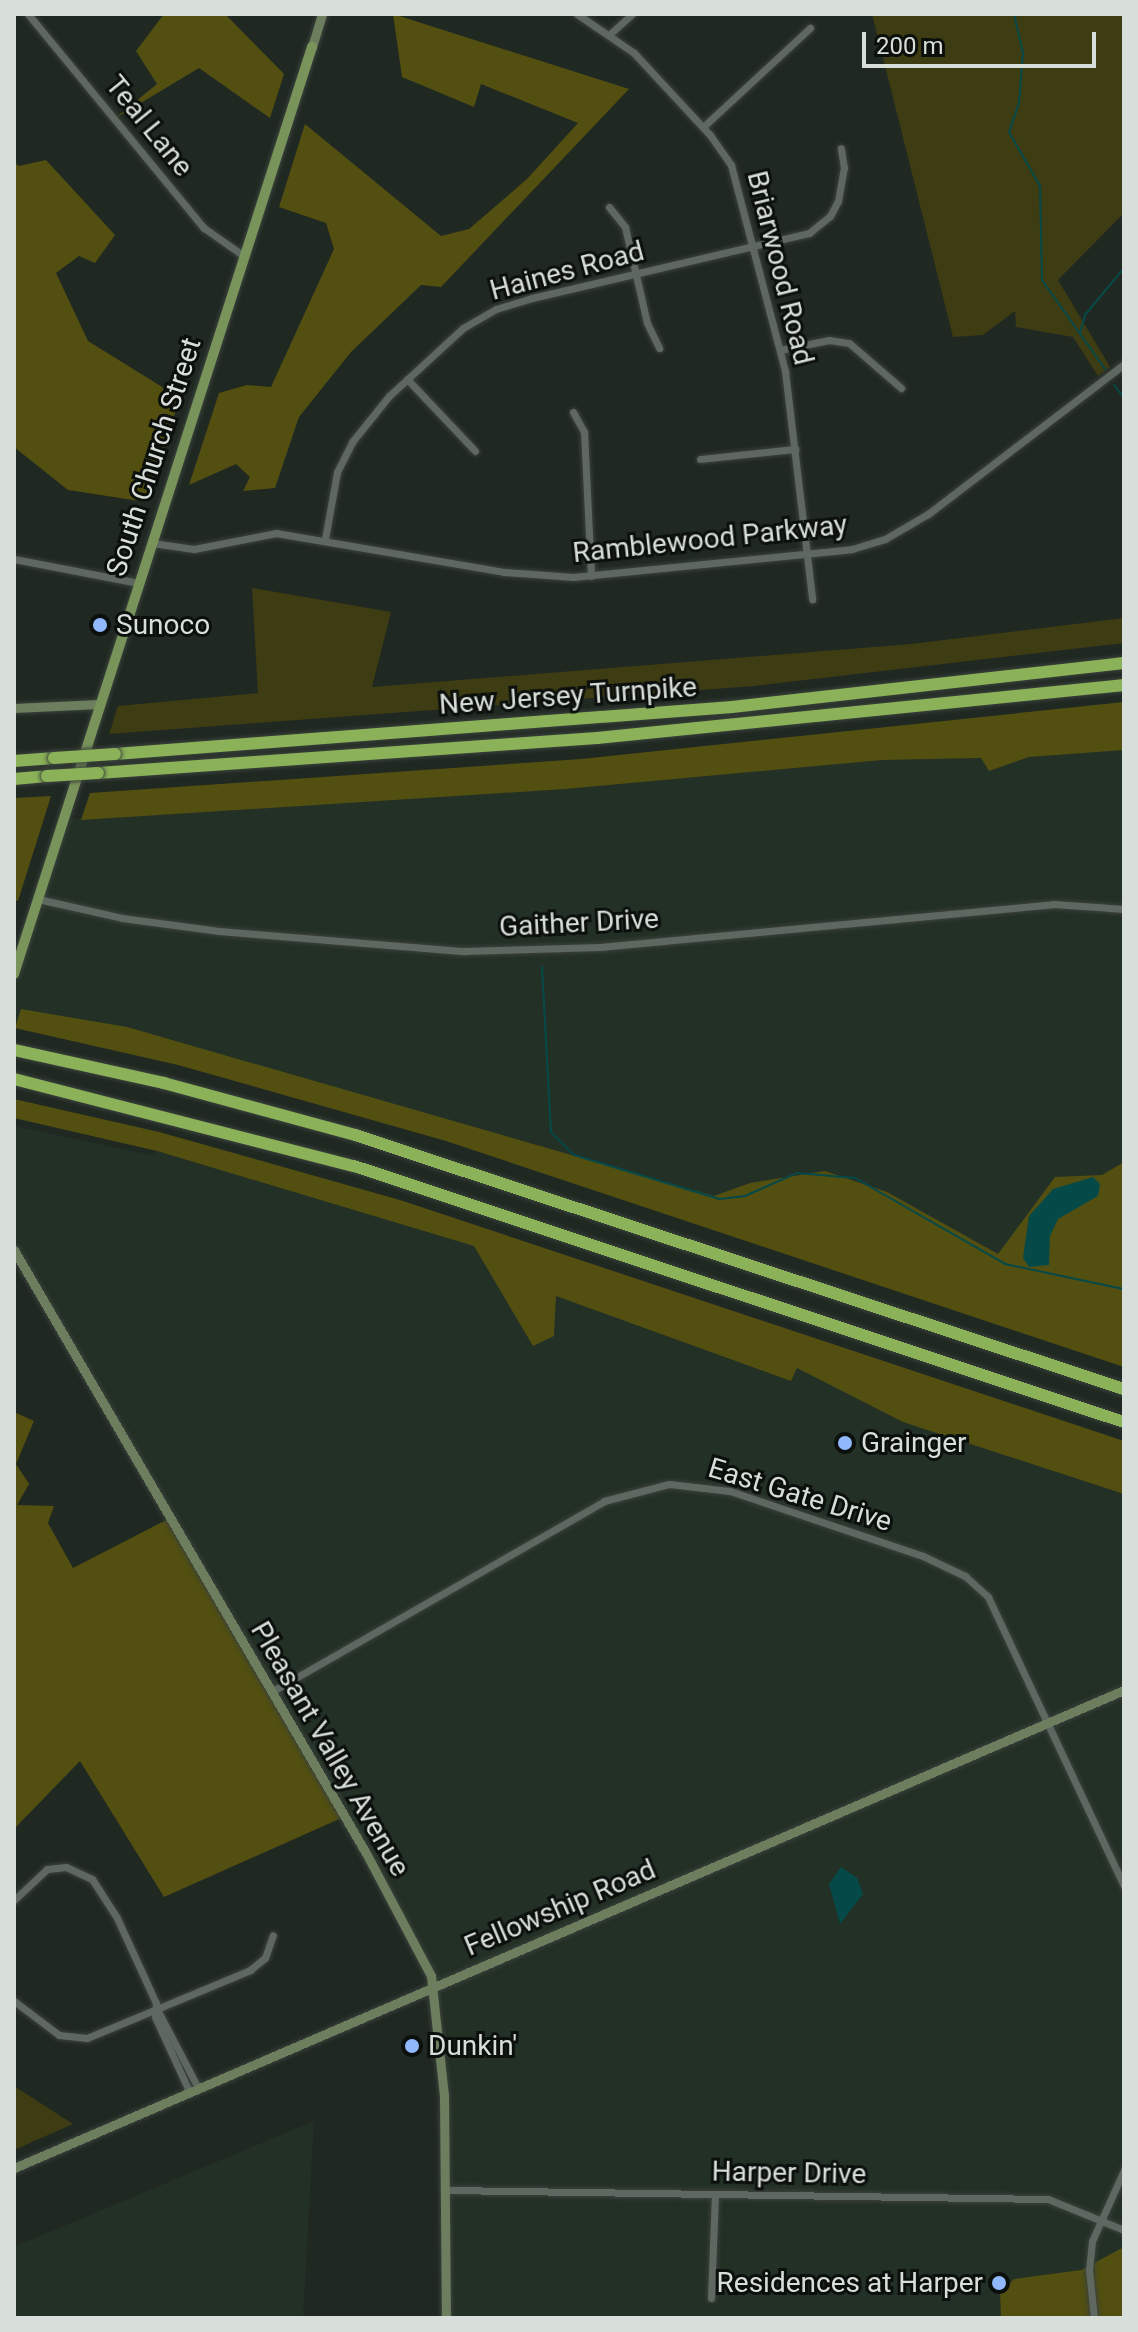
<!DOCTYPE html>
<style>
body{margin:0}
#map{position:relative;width:1138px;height:2332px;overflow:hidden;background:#202822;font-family:Roboto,sans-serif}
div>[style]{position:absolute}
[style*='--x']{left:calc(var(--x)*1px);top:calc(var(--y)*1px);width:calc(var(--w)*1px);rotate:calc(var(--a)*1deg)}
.built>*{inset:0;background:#233025}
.green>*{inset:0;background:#3e3c13}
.forest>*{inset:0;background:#524f11}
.water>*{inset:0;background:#064949}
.stream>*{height:2px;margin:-1px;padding:0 1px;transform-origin:1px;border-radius:1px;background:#064949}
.roads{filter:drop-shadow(0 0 2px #3b423c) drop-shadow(0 0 2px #3b423c)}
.street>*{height:7px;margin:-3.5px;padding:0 3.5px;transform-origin:3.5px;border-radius:3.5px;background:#5f6860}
.secondary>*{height:9px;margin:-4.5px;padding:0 4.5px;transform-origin:4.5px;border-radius:4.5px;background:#6c7e5e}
.primary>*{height:10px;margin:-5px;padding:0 5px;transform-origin:5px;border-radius:5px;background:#79945b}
.highway>*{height:12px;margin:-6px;padding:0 6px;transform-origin:6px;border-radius:6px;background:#8bb258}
.bridges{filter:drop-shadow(0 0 2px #3b423c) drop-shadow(0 0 2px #3b423c)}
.highway-bridge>*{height:12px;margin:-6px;padding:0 6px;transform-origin:6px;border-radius:6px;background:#8bb258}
.dots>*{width:22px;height:22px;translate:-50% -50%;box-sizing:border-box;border:4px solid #0c100d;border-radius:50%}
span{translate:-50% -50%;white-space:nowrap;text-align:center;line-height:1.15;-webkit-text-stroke:6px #0c100d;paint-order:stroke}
.street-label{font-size:28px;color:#d8ded9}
.poi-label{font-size:28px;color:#d8ded9}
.left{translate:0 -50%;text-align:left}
.right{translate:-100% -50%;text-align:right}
.frame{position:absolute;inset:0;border:16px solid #d8ded9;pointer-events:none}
.scale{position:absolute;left:862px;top:32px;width:234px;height:36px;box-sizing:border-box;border:4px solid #d8ded9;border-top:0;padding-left:10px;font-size:24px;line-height:28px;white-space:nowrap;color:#d8ded9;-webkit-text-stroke:6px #0c100d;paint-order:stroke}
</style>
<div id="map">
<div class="built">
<i style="clip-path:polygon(1124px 718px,1124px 1355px,466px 1140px,156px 1050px,14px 1021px,14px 973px,61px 820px,371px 799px)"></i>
<i style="clip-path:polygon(14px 1126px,151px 1155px,157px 1151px,547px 1267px,1124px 1463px,1124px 2318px,444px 2318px,440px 2028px,423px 1959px,14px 1251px)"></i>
<i style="clip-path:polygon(314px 2121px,303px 2318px,14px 2318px,14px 2247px)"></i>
</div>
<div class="green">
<i style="clip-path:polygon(872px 14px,1124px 14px,1124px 213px,1058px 280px,1110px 367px,1098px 376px,1073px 337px,1016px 327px,1015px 311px,983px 335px,953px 337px)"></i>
<i style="clip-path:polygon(252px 588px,391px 612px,372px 687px,911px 644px,1124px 618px,1124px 643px,754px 686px,109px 734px,118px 706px,258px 693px)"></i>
<i style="clip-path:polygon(14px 2086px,73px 2124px,14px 2150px)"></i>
</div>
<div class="forest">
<i style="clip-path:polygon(164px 14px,225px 14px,284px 74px,270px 118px,199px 68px,114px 119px,157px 84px,136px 51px)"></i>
<i style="clip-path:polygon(393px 14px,629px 89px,441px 287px,421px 285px,351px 352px,299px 417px,275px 488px,243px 491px,250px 477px,236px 464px,189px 485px,219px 393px,247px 385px,271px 387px,334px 249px,326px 223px,279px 207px,305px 124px,441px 236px,469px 229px,527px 179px,578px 123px,481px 84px,474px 107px,402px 77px)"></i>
<i style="clip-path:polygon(46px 160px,115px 235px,95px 263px,79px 256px,56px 273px,88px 341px,180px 398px,146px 502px,68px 490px,14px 447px,14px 162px,19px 166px)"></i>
<i style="clip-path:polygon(1124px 702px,1124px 750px,1029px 757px,989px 771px,981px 758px,882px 760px,565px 789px,81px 820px,90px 793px,581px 759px)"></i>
<i style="clip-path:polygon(51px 796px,18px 901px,14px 900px,14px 798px)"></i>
<i style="clip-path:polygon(21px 1009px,127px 1027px,714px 1196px,750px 1183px,825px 1171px,887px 1192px,998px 1254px,1055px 1177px,1102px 1175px,1124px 1162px,1124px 1367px,446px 1141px,178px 1065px,15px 1028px)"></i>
<i style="clip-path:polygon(14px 1099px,159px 1132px,400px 1200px,1124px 1441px,1124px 1494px,903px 1422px,797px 1368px,791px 1381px,556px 1296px,554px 1336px,533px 1346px,474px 1246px,157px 1151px,14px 1118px)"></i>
<i style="clip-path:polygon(14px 1412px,34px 1421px,16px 1464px,29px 1484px,17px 1505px,54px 1506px,48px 1523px,73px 1568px,172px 1517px,346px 1816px,164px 1897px,80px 1761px,14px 1829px)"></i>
<i style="clip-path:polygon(1124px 2247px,1124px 2318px,1001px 2318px,1000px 2293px,1014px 2279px,1081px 2270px)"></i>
</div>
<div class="water">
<i style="clip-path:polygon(1093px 1177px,1100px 1184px,1098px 1196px,1058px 1219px,1050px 1236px,1049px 1265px,1029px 1267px,1023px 1258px,1029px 1216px,1053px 1189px)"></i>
<i style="clip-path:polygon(841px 1867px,857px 1878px,863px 1894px,840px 1924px,829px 1884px)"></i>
</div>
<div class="stream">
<i style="--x:1014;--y:14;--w:40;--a:77"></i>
<i style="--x:1023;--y:53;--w:50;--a:94.6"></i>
<i style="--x:1019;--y:103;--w:31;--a:109"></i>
<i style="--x:1009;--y:132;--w:62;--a:60.1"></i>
<i style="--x:1040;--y:186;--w:94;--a:88.8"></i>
<i style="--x:1042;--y:280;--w:109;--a:54.7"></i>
<i style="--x:1080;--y:333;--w:19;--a:-74"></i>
<i style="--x:1085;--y:315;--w:61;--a:-50.3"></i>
<i style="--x:1114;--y:385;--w:16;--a:52"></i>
<i style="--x:542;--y:967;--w:165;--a:86.9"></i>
<i style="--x:551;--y:1132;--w:33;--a:45"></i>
<i style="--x:574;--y:1155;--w:152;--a:16.8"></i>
<i style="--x:720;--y:1199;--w:25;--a:-7"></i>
<i style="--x:745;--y:1196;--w:57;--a:-23.9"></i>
<i style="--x:797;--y:1173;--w:58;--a:4.9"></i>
<i style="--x:855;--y:1178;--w:173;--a:29.8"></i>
<i style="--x:1005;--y:1264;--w:122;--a:11.9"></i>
</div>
<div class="roads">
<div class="street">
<i style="--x:28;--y:14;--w:277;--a:50.6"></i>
<i style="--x:204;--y:228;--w:49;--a:35"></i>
<i style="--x:577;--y:14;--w:69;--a:34.4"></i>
<i style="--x:634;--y:53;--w:112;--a:47.2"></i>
<i style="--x:710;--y:135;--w:37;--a:55"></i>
<i style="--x:731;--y:165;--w:213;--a:75.3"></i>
<i style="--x:785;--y:371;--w:230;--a:83.2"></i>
<i style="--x:611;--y:33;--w:28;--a:-42"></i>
<i style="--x:703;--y:127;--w:146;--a:-42.8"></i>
<i style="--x:609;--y:207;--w:26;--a:51"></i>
<i style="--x:625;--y:227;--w:98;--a:77.1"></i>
<i style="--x:647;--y:323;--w:28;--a:64"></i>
<i style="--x:780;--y:350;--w:50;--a:-11.5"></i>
<i style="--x:829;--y:340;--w:20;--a:9"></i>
<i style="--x:849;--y:343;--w:69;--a:40.9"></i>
<i style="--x:407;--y:379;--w:99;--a:46.6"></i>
<i style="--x:573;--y:412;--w:23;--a:61"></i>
<i style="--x:584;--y:432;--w:144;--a:87.2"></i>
<i style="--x:700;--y:459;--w:96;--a:-6"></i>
<i style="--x:325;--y:539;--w:68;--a:-79.8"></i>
<i style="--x:337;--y:472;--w:34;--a:-63"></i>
<i style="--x:352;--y:442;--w:59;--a:-51.2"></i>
<i style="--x:389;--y:396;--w:100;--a:-42.6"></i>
<i style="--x:463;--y:328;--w:38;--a:-30"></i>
<i style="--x:496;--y:309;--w:38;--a:-17"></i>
<i style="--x:532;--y:298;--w:285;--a:-13.2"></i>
<i style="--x:809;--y:233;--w:27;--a:-39"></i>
<i style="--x:830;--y:216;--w:17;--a:-62"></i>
<i style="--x:838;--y:201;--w:34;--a:-80"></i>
<i style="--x:844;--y:168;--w:20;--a:-99"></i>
<i style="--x:152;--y:543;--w:42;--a:8.1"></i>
<i style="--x:194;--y:549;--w:84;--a:-11"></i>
<i style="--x:276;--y:533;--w:231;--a:9.7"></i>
<i style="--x:504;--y:572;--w:69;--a:4.1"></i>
<i style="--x:573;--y:577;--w:280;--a:-5.7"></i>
<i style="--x:852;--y:549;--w:34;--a:-17"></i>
<i style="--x:885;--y:539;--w:50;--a:-30.2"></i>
<i style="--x:928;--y:514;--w:247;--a:-37.4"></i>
<i style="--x:14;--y:559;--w:127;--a:10.9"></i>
<i style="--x:38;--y:899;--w:86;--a:12.7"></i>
<i style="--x:122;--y:918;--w:98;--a:7.6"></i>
<i style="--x:219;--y:931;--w:246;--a:4.7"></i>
<i style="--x:464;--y:951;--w:136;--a:-1.7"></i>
<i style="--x:600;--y:947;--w:455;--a:-5.4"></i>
<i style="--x:1053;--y:904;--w:71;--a:4"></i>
<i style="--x:271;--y:1692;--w:384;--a:-29.8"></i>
<i style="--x:604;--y:1501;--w:67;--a:-14.7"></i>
<i style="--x:669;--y:1484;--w:61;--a:6.5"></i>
<i style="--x:730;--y:1491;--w:204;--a:18.6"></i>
<i style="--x:923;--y:1556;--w:47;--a:25.5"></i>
<i style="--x:965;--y:1576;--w:31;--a:42"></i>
<i style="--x:988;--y:1597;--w:319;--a:64.8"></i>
<i style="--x:14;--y:1900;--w:45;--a:-43.2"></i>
<i style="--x:47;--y:1869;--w:19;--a:-6"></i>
<i style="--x:66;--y:1867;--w:29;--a:25"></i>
<i style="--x:92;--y:1879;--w:46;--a:57.3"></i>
<i style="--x:117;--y:1918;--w:94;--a:65.4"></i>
<i style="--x:156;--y:2003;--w:14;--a:94"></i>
<i style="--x:155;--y:2017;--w:81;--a:65.3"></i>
<i style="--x:14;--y:2001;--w:56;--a:37.1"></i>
<i style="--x:59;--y:2035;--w:28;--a:6"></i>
<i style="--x:87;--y:2038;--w:177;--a:-22.6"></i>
<i style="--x:250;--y:1970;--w:19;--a:-39"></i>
<i style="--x:265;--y:1958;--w:24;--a:-71"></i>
<i style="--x:158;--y:2011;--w:87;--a:62.5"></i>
<i style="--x:447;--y:2190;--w:601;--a:0.86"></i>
<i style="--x:1048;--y:2199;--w:82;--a:22.2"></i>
<i style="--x:711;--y:2298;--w:104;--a:-87.8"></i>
<i style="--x:1094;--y:2318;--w:48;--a:-95.9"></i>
<i style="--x:1089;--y:2270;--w:29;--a:-84"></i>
<i style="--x:1092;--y:2241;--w:78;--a:-65.7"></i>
</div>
<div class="secondary">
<i style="--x:312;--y:47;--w:34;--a:-73"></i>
<i style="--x:14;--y:708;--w:85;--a:-2.7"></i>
<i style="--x:14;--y:1250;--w:698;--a:59.73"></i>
<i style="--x:366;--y:1853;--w:139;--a:62.1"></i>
<i style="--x:431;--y:1976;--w:120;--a:83.8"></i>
<i style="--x:444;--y:2095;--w:223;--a:89.5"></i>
<i style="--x:14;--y:2168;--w:1209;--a:-23.3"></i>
</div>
<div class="primary">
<i style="--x:14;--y:974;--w:974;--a:-72.18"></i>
</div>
<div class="highway">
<i style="--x:115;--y:754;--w:619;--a:-4.36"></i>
<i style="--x:732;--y:707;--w:394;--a:-6.4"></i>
<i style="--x:14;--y:761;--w:40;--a:-4.3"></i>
<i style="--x:98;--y:773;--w:500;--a:-4.01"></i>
<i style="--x:597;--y:738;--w:530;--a:-5.74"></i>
<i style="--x:14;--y:779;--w:33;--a:-5"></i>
<i style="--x:14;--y:1050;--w:154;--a:12.4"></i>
<i style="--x:164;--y:1083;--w:198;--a:15.2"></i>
<i style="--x:355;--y:1135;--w:810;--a:18.28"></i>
<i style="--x:14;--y:1079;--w:351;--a:14.4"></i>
<i style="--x:354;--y:1166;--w:811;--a:18.39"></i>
</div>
</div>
<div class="bridges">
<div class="highway-bridge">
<i style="--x:54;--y:758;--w:61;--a:-3.8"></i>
<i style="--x:47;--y:776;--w:51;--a:-3.4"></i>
</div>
</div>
<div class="dots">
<i style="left:100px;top:625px;background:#91b8fd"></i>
<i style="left:845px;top:1443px;background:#91b8fd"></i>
<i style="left:412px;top:2046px;background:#91b8fd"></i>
<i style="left:999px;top:2283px;background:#91b8fd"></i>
</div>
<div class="street-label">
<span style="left:149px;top:126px;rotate:51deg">Teal Lane</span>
<span style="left:780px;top:268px;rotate:76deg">Briarwood Road</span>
<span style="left:567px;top:271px;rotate:-15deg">Haines Road</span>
<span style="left:154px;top:457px;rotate:-72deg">South Church Street</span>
<span style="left:710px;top:539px;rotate:-6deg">Ramblewood Parkway</span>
<span style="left:568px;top:696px;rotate:-4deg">New Jersey Turnpike</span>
<span style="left:579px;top:923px;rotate:-3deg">Gaither Drive</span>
<span style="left:800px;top:1495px;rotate:17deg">East Gate Drive</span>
<span style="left:330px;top:1749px;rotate:60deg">Pleasant Valley Avenue</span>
<span style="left:560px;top:1908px;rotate:-23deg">Fellowship Road</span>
<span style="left:789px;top:2173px;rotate:1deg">Harper Drive</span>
</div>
<div class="poi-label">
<span class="left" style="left:116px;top:625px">Sunoco</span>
<span class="left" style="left:861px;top:1443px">Grainger</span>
<span class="left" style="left:428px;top:2046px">Dunkin'</span>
<span class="right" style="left:983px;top:2283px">Residences at Harper</span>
</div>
<div class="frame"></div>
<div class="scale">200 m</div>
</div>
